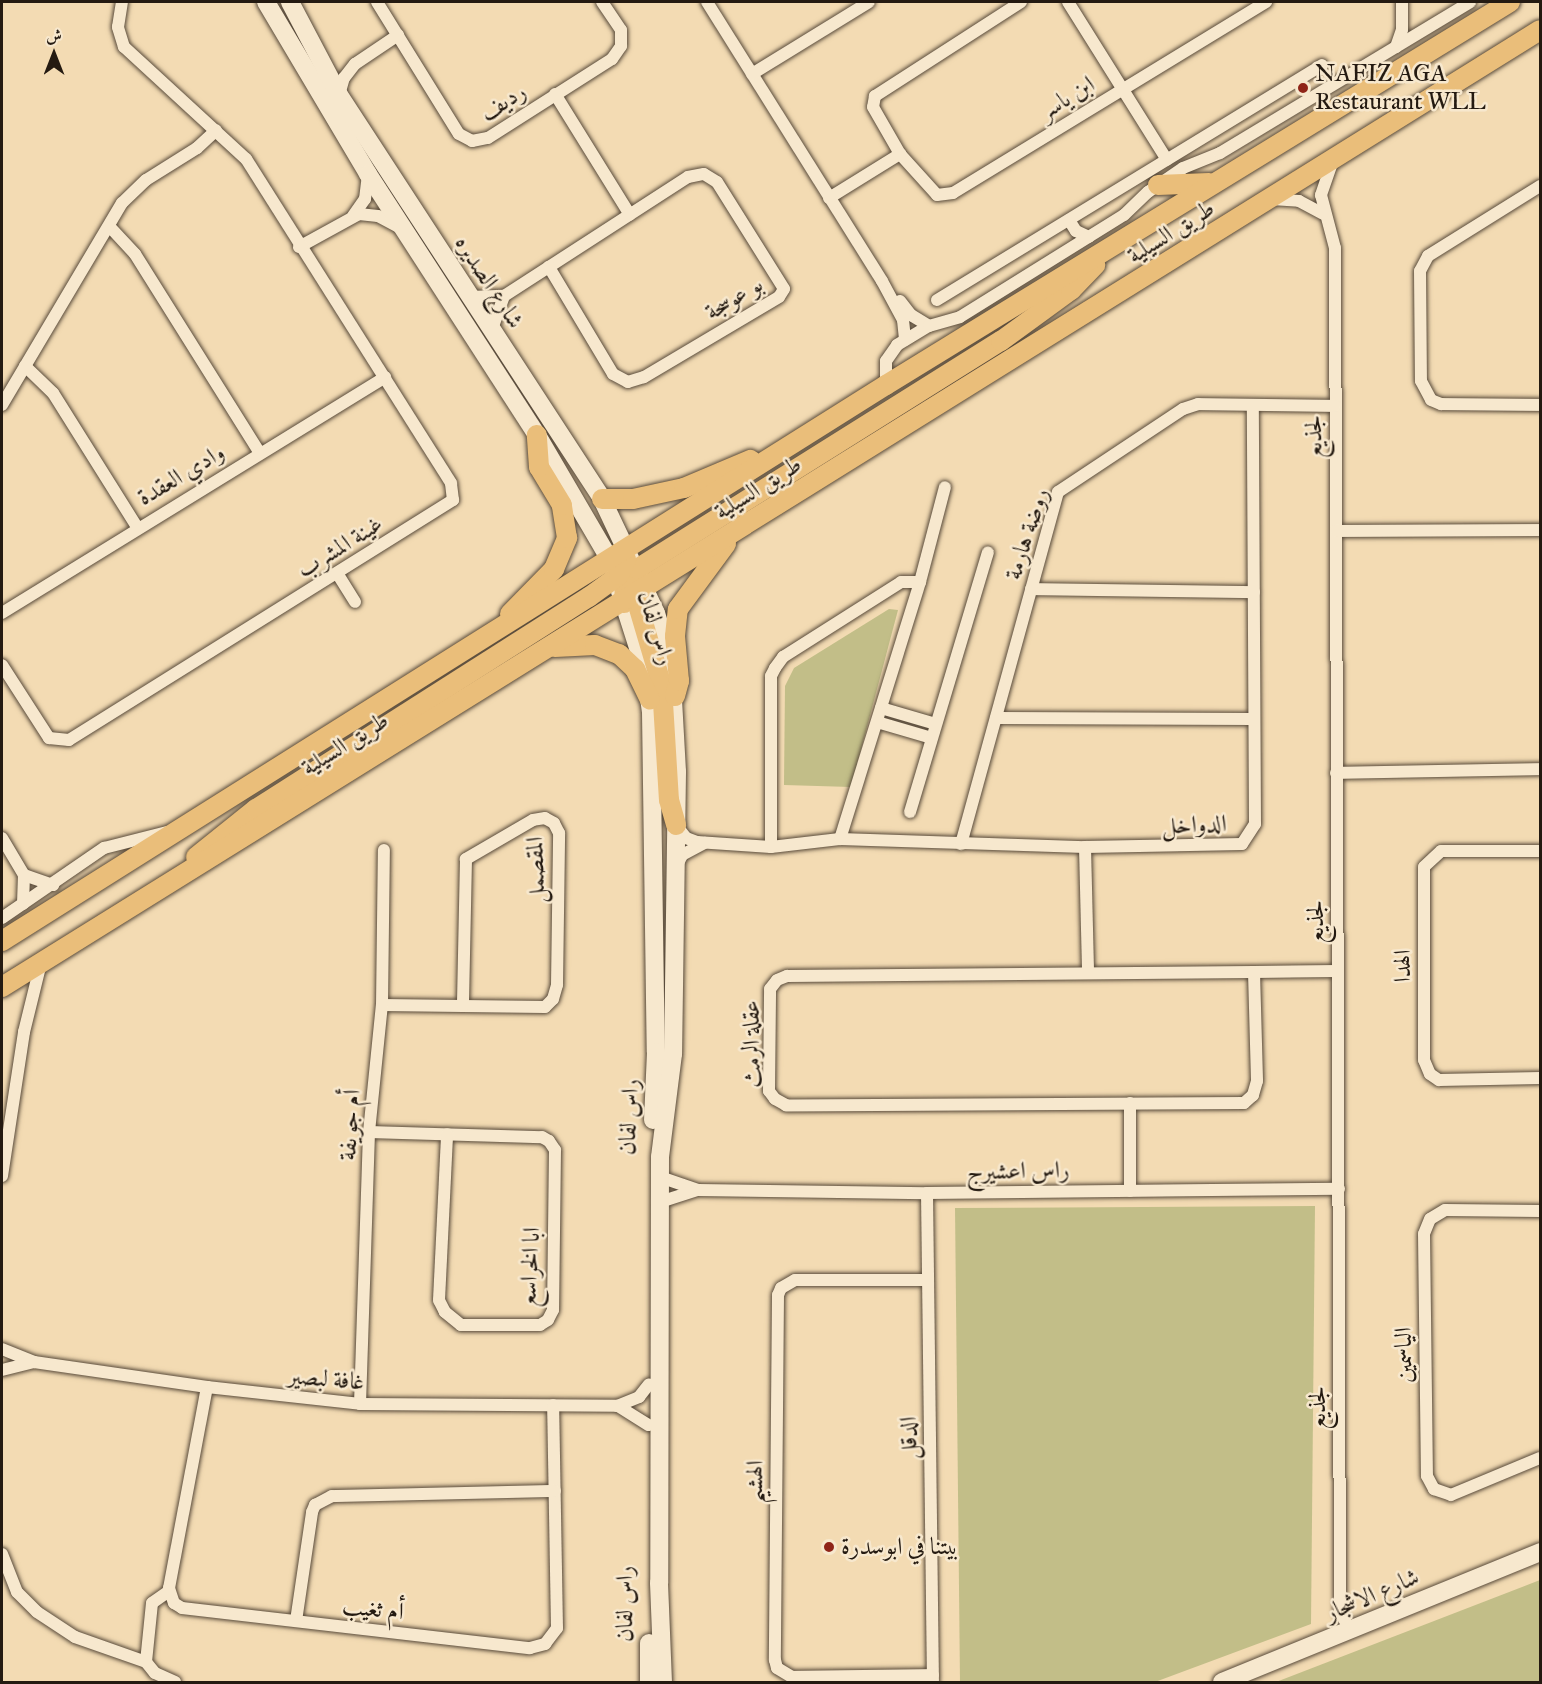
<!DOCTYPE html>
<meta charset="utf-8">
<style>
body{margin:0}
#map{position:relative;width:1542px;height:1684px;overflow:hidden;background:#f3dbb3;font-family:"IM FELL Great Primer",Amiri,serif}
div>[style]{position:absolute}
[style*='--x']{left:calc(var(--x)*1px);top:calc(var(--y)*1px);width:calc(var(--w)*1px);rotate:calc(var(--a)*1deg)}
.green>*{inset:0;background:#c2be88}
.roads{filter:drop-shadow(0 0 2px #584a3a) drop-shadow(0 0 2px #584a3a)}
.street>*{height:12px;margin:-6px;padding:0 6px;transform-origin:6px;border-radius:6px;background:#f7e8ce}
.secondary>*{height:18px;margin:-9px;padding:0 9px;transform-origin:9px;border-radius:9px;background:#f7e8ce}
.primary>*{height:20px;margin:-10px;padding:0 10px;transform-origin:10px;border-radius:10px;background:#eabe7a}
.dots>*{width:16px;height:16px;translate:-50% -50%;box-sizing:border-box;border:3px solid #f7e8ce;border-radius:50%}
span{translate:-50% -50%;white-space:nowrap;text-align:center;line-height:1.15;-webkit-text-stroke:5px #f7e8ce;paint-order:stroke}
.poi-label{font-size:24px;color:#241a11}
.left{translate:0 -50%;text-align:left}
.street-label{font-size:24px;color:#241a11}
.frame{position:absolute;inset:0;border:3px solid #241a11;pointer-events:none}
.north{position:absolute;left:24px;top:24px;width:60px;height:60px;-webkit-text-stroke:4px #f7e8ce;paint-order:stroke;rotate:0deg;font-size:16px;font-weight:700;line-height:24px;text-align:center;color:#241a11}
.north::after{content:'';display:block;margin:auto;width:21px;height:27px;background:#241a11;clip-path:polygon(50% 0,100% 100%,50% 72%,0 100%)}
</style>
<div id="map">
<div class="green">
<i style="clip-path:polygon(889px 609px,898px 610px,851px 787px,784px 785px,785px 686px,794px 668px)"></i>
<i style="clip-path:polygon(1315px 1206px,1311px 1624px,1155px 1682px,960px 1682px,955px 1208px)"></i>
<i style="clip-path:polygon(1540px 1580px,1540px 1682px,1276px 1682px)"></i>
</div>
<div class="roads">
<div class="street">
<i style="--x:377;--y:2;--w:155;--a:58.2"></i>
<i style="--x:459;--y:134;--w:15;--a:28"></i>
<i style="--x:472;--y:141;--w:16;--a:-11"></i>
<i style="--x:488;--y:138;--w:147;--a:-32.5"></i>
<i style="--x:612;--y:59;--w:16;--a:-55"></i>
<i style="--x:621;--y:46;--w:16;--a:-90"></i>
<i style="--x:621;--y:30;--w:34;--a:-124"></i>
<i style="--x:707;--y:2;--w:329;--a:57.9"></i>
<i style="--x:882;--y:281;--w:44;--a:61.7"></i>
<i style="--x:903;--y:320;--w:20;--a:84"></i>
<i style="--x:1021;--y:2;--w:174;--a:147.2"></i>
<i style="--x:875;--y:96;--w:11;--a:100"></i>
<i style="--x:873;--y:107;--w:54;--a:60.1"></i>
<i style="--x:900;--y:154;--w:55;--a:47.9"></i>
<i style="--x:937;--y:195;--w:16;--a:-7"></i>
<i style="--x:953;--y:193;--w:367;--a:-31.4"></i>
<i style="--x:1068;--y:2;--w:186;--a:57.9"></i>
<i style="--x:1396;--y:47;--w:18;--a:-71"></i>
<i style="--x:1402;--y:30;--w:28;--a:-90"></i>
<i style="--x:752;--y:74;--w:137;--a:-31.6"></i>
<i style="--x:555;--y:94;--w:142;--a:58.2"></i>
<i style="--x:339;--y:95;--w:18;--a:-74"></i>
<i style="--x:344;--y:78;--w:18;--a:-52"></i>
<i style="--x:355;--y:64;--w:52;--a:-34"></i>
<i style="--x:1332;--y:163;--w:34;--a:109"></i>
<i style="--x:1321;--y:195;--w:55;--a:75.2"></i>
<i style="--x:1335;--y:248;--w:1364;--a:89.79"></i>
<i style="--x:1340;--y:1612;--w:21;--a:61"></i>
<i style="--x:1540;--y:186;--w:132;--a:148"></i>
<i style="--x:1428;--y:256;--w:17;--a:118"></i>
<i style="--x:1420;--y:271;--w:110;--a:89.5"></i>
<i style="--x:1421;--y:381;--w:21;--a:62"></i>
<i style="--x:1431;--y:400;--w:11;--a:22"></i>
<i style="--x:1441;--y:404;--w:99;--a:0.6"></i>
<i style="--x:829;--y:198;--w:84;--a:-31.8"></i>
<i style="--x:1272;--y:199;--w:27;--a:4"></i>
<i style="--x:1299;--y:201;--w:27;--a:28"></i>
<i style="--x:353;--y:216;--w:21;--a:-55"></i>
<i style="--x:365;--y:199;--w:25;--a:-83"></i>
<i style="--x:1069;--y:220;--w:13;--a:58"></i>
<i style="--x:1076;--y:231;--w:14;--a:25"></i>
<i style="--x:109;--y:226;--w:38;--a:47"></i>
<i style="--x:135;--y:254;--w:235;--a:57.9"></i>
<i style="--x:299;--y:247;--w:68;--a:-28.8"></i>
<i style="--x:359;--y:214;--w:19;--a:6"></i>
<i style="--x:378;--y:216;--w:26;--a:28"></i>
<i style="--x:470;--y:297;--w:34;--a:-2"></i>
<i style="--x:504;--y:296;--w:219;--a:-32.9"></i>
<i style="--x:688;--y:177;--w:16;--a:-11"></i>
<i style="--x:704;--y:174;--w:15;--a:32"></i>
<i style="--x:717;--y:182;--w:126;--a:57.9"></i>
<i style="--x:784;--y:289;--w:9;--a:122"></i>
<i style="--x:779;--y:297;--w:157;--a:149.3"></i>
<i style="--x:644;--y:377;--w:17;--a:163"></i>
<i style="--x:628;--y:382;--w:17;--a:-152"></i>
<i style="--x:613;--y:374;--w:125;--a:-120.9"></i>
<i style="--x:937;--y:300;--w:451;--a:-31.4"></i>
<i style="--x:900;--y:301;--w:18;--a:52"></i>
<i style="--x:911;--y:315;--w:21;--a:31"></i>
<i style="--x:492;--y:329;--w:35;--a:-70"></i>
<i style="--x:25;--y:366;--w:39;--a:44"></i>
<i style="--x:53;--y:393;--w:158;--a:57.9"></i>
<i style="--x:886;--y:385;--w:24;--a:-90"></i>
<i style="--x:886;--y:361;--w:19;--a:-55"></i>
<i style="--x:897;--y:345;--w:37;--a:-31"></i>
<i style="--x:929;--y:326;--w:32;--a:-16"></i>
<i style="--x:960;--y:317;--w:193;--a:-31.9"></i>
<i style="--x:1124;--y:215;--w:33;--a:-44"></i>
<i style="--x:1148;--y:192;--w:42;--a:-34.4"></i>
<i style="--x:1183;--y:168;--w:40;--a:-22"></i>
<i style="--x:1220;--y:153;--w:292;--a:-31.1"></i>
<i style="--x:2;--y:405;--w:235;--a:-59.3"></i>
<i style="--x:122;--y:203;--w:33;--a:-44"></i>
<i style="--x:146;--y:180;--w:60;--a:-32.1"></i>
<i style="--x:197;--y:148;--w:26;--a:-43"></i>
<i style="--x:1336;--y:531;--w:204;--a:-0.3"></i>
<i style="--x:337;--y:573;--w:34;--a:58"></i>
<i style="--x:1031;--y:589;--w:223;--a:0.8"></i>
<i style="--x:2;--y:613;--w:450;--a:-31.6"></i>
<i style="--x:2;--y:665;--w:87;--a:57.2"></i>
<i style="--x:49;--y:738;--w:20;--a:6"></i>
<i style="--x:69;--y:740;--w:453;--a:-32"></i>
<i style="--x:453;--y:500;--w:17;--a:-97"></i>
<i style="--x:451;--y:483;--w:383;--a:-122.3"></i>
<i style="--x:246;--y:159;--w:166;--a:-137.4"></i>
<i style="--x:124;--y:47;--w:21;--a:-107"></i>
<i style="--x:118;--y:27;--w:25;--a:-81"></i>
<i style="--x:881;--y:708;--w:57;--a:16.2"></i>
<i style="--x:996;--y:718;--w:258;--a:0.2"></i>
<i style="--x:877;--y:722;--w:57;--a:16.2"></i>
<i style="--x:1336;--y:773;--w:204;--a:-1.1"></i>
<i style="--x:910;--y:812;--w:271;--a:-73.3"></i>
<i style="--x:676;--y:825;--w:16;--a:52"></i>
<i style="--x:686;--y:838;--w:12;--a:20"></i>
<i style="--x:697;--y:842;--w:74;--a:3.9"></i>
<i style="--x:771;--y:847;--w:69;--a:-6.6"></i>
<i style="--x:840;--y:839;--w:245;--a:1.9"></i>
<i style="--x:1085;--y:847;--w:157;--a:-1.1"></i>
<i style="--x:1242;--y:844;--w:24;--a:-57"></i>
<i style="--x:1255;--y:824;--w:418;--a:-90.3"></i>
<i style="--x:2;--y:838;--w:43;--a:59.3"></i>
<i style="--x:24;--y:875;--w:29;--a:92"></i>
<i style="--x:840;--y:839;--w:269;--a:-72.7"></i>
<i style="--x:920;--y:582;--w:98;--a:-75.3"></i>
<i style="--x:961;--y:844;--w:365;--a:-74.6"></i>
<i style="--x:1058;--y:492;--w:150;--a:-33.6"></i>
<i style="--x:1183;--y:409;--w:16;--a:-18"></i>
<i style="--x:1198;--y:404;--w:137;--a:0.8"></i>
<i style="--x:771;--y:847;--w:171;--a:-90"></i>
<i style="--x:771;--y:676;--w:9;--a:-63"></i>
<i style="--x:775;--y:668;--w:14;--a:-54"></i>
<i style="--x:783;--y:657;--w:140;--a:-32.4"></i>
<i style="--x:901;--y:582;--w:19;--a:0"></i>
<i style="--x:1085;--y:847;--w:126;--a:88.6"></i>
<i style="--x:1540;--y:851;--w:99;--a:180"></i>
<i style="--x:1441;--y:851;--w:23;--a:137"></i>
<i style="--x:1424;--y:867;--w:193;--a:90"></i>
<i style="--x:1424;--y:1060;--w:15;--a:67"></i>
<i style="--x:1430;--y:1074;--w:11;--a:34"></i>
<i style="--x:1439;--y:1080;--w:101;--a:-1.1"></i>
<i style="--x:676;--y:867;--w:13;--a:-63"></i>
<i style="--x:682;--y:855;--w:26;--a:-28"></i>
<i style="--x:24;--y:875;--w:31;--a:19"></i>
<i style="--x:2;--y:918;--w:124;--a:-34.5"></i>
<i style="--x:104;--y:848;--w:65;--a:-14.3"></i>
<i style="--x:1254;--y:972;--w:109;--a:88.4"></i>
<i style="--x:1257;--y:1081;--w:15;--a:106"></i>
<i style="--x:1253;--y:1095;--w:12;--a:138"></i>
<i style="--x:1244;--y:1103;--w:458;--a:179.7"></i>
<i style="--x:786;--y:1105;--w:13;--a:-151"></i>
<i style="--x:775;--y:1099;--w:10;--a:-127"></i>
<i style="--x:769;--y:1091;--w:102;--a:-89.4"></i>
<i style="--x:770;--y:989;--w:11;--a:-52"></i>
<i style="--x:777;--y:980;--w:11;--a:-22"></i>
<i style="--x:787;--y:976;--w:467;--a:-0.5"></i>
<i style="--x:1254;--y:972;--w:83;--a:-0.7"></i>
<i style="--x:382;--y:1005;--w:81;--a:0.7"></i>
<i style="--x:463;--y:1006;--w:82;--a:0.7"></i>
<i style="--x:545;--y:1007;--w:11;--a:-45"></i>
<i style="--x:553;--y:999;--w:15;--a:-74"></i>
<i style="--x:557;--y:985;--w:152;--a:-89.2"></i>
<i style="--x:559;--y:833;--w:11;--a:-117"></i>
<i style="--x:554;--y:823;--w:10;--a:-151"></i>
<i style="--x:545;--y:818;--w:12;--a:171"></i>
<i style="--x:533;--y:820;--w:78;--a:149.8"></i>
<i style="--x:466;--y:859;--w:147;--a:91.2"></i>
<i style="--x:1130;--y:1103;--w:88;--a:90"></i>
<i style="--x:369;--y:1132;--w:173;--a:1.7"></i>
<i style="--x:542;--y:1137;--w:8;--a:30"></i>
<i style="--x:549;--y:1141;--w:11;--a:56"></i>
<i style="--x:555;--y:1150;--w:160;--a:90.7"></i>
<i style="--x:553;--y:1310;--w:11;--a:117"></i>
<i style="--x:548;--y:1320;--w:9;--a:148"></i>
<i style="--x:540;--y:1325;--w:79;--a:180"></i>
<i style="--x:461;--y:1325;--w:21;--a:-141"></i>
<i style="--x:445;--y:1312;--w:13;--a:-117"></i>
<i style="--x:439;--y:1300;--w:166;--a:-87.2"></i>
<i style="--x:2;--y:1176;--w:146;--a:-81.3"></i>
<i style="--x:24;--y:1032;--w:71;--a:-76.2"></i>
<i style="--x:660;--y:1177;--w:40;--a:18.9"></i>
<i style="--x:698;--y:1190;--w:229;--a:0.8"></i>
<i style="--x:927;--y:1193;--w:412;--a:-0.6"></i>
<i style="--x:927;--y:1193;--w:488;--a:89.3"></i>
<i style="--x:660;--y:1202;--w:39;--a:-18"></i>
<i style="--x:1540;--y:1211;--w:95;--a:-179.4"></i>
<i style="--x:1445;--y:1210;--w:17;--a:149"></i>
<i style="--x:1430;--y:1219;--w:16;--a:112"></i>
<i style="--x:1424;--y:1234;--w:242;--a:89.3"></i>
<i style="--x:1427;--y:1476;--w:15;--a:62"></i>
<i style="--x:1434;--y:1489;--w:18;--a:19"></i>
<i style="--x:1451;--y:1495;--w:96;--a:-22.6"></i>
<i style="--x:928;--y:1280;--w:133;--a:180"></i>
<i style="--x:795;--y:1280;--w:16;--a:150"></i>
<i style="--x:781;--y:1288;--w:8;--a:113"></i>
<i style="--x:778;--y:1295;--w:365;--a:90.5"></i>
<i style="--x:775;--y:1660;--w:8;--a:76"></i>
<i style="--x:777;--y:1668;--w:17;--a:31"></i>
<i style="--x:792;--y:1677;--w:141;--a:-0.8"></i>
<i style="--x:2;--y:1349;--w:35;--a:22"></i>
<i style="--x:34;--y:1362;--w:175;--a:8.2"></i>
<i style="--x:207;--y:1387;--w:154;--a:6.3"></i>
<i style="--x:360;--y:1404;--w:257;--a:0.4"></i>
<i style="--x:617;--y:1406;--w:24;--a:-22"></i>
<i style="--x:639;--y:1397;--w:16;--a:-52"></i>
<i style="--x:2;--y:1370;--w:32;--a:-14"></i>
<i style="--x:207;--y:1387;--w:205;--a:100.7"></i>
<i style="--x:169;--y:1588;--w:16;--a:72"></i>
<i style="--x:174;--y:1603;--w:9;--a:32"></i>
<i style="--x:182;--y:1608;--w:350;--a:6.6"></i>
<i style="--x:530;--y:1648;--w:16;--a:-15"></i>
<i style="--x:545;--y:1644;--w:20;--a:-53"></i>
<i style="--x:557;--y:1628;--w:223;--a:-91"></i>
<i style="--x:360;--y:1404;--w:272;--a:-88.1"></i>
<i style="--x:369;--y:1132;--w:128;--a:-84.2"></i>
<i style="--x:382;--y:1005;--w:155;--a:-89.3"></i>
<i style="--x:618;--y:1406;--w:36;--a:32"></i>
<i style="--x:2;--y:1554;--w:41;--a:68.5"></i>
<i style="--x:17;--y:1592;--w:28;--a:45"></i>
<i style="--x:37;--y:1612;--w:45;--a:33.3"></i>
<i style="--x:75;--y:1637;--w:75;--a:19.4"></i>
<i style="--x:146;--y:1662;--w:14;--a:51"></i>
<i style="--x:155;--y:1673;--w:22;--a:24"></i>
<i style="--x:296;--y:1621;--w:110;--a:-81.6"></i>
<i style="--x:312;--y:1512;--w:8;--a:-67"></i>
<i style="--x:315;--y:1505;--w:19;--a:-28"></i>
<i style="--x:332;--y:1496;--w:223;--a:-1.3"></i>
<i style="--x:146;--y:1662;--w:59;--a:-84.2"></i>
<i style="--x:152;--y:1603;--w:21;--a:-35"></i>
</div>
<div class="secondary">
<i style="--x:266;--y:2;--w:200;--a:59.3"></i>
<i style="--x:368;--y:174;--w:311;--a:57.1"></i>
<i style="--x:537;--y:435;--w:145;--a:59.7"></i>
<i style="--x:610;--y:560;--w:115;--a:72.3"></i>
<i style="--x:645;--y:670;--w:42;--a:81.9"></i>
<i style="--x:651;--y:712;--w:340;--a:89.2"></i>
<i style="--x:656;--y:1052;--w:68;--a:92.5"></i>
<i style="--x:290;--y:2;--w:105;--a:62.2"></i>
<i style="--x:339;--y:95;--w:482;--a:56.9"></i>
<i style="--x:602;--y:499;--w:126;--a:64.7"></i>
<i style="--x:656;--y:613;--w:53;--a:73.6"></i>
<i style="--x:671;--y:664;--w:108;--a:86.8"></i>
<i style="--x:677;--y:772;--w:282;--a:90.8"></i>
<i style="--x:673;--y:1054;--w:104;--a:97.2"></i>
<i style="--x:660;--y:1157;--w:426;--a:90.1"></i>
<i style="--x:659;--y:1583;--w:99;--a:87.7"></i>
<i style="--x:649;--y:1682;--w:39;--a:-90"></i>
<i style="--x:1222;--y:1682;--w:344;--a:-22.2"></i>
</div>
<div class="primary">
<i style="--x:1158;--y:185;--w:51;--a:-2.2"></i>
<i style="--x:602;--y:499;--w:31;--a:0"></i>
<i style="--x:633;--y:499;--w:52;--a:-12.2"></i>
<i style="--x:684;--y:488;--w:72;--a:-23"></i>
<i style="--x:632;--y:585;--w:105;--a:73.5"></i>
<i style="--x:662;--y:686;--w:114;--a:86.5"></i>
<i style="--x:669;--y:800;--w:26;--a:74"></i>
<i style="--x:624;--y:603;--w:20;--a:-87"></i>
<i style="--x:625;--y:583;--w:18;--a:-49"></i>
<i style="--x:637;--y:569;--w:430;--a:-32.1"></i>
<i style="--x:1001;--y:341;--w:87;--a:-36.1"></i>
<i style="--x:1071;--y:290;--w:35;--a:-46"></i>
<i style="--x:510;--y:614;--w:63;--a:-45.6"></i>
<i style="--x:554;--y:569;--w:34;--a:-67"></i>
<i style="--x:567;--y:538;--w:33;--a:-99"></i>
<i style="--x:562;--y:505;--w:44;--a:-121.2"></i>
<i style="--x:539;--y:467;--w:32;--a:-94"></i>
<i style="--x:555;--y:647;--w:40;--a:-2.9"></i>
<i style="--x:595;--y:645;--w:26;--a:21"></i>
<i style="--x:619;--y:654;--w:22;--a:43"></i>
<i style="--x:635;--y:669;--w:34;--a:64"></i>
<i style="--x:675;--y:696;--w:16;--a:-75"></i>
<i style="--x:679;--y:681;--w:45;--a:-95.1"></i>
<i style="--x:675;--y:636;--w:27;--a:-84"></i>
<i style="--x:678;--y:609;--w:81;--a:-53.6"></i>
<i style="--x:196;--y:857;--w:77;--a:-38.7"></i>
<i style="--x:256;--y:809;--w:395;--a:-32.5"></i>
<i style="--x:589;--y:597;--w:37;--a:-36"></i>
<i style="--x:619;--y:575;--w:17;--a:-65"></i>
<i style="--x:2;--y:941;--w:1044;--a:-32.17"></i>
<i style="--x:886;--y:385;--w:732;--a:-31.54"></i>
<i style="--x:2;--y:987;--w:1811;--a:-31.89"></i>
</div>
</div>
<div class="dots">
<i style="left:1303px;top:88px;background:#8f2418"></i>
<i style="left:829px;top:1547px;background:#8f2418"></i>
</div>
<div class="poi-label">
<span class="left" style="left:1315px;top:88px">NAFIZ AGA<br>Restaurant WLL</span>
<span class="left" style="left:841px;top:1547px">بيتنا في ابوسدرة</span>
</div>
<div class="street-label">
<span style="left:1067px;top:98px;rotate:-32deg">ابن ياسر</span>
<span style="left:503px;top:102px;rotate:-31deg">رديف</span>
<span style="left:1171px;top:232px;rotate:-32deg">طريق السيلية</span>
<span style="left:489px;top:282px;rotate:57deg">شارع الصديره</span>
<span style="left:734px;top:298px;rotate:-31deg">بو عوسجة</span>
<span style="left:1314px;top:437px;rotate:-91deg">لجذيع</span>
<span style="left:181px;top:475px;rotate:-31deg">وادي العقدة</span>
<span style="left:758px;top:488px;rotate:-32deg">طريق السيلية</span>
<span style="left:1027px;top:534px;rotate:-72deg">روضة هارمة</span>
<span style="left:340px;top:547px;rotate:-32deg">غينة المشرب</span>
<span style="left:656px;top:628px;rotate:73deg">راس لفان</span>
<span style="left:345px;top:744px;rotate:-32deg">طريق السيلية</span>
<span style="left:1194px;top:825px;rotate:-2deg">الدواخل</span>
<span style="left:536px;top:870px;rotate:-92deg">المقصمل</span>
<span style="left:1316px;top:922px;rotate:-90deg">لجذيع</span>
<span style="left:1403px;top:966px;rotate:-90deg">الهدا</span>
<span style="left:752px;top:1044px;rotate:-91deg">عقلة الرمث</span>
<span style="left:629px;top:1117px;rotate:-87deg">راس لفان</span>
<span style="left:350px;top:1125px;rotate:-86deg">أم جويفة</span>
<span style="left:1018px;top:1171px;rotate:-1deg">راس اعشيرج</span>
<span style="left:530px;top:1267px;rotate:-87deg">ابا الخراسع</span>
<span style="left:1404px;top:1355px;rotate:-91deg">الياسمين</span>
<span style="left:326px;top:1379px;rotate:5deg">غافة لبصير</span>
<span style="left:1318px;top:1408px;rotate:-90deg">لجذيع</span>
<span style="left:909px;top:1438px;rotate:-91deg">الدقل</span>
<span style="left:755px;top:1482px;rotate:-89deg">الهشيم</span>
<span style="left:1372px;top:1595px;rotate:-23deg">شارع الاشجار</span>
<span style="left:625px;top:1604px;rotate:-90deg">راس لفان</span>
<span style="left:373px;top:1609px;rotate:6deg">أم ثغيب</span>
</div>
<div class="frame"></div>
<div class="north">ش</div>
</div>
